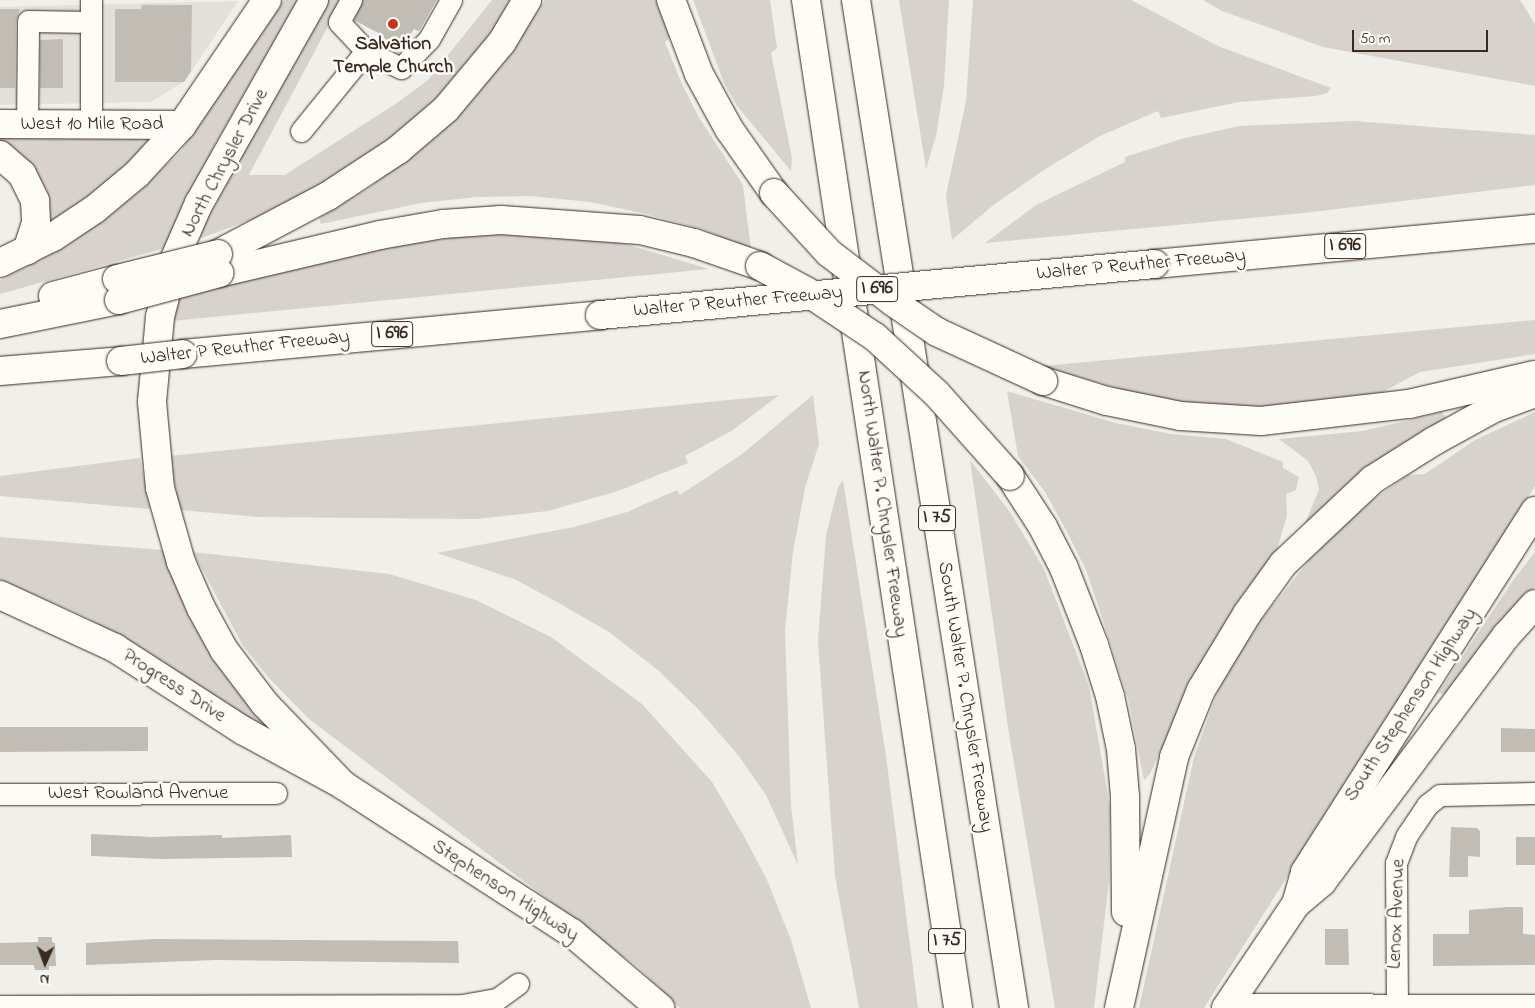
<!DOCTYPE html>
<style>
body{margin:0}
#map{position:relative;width:1535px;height:1008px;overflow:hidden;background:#f1efea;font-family:"Indie Flower",sans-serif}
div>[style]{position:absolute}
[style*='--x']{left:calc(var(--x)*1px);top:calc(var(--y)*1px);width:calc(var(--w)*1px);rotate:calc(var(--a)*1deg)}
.built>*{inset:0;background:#e3e0da}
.green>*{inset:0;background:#d7d2cc}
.building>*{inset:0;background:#c1bcb4}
.roads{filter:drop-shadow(0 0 1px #3b2a1e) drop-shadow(0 0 1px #3b2a1e)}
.minor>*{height:21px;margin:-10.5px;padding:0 10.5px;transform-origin:10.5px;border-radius:10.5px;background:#fdfcf7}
.major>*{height:28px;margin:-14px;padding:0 14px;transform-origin:14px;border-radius:14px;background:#fdfcf7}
.highway>*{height:28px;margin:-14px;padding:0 14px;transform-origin:14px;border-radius:14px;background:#fdfcf7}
.bridges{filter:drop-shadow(0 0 1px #3b2a1e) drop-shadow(0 0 1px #3b2a1e)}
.highway-bridge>*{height:28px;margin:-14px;padding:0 14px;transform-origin:14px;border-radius:14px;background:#fdfcf7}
.dots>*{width:14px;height:14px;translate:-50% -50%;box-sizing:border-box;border:2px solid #fdfcf7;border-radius:50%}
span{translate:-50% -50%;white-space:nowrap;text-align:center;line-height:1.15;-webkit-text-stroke:5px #fdfcf7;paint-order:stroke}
.shield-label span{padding:1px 4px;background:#fdfcf7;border:1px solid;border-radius:4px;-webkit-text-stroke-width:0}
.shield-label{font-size:19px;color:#3b2a1e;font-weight:700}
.poi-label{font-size:20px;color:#3b2a1e;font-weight:700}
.street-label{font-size:20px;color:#3b2a1e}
.north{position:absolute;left:20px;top:938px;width:50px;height:50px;-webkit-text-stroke:4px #fdfcf7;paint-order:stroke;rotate:182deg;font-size:14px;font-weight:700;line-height:20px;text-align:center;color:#3b2a1e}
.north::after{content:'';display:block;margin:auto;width:18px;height:22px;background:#3b2a1e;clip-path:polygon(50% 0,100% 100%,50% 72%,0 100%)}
.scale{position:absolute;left:1352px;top:30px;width:136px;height:22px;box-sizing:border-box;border:2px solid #3b2a1e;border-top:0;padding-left:6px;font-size:15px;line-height:18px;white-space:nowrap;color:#3b2a1e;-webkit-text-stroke:4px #fdfcf7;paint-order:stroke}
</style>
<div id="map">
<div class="built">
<i style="clip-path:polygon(238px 1px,185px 81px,151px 102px,0 105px,0 7px)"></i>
</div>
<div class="green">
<i style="clip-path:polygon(284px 0,298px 0,216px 143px,188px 198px,169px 247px,0 294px,0 280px,67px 246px,132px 197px,180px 152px)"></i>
<i style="clip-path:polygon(327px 0,342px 0,249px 175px,285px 175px,397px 103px,428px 80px,492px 0,517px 0,490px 40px,445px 92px,383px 146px,290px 205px,196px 240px)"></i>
<i style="clip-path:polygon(545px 0,656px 0,671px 37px,665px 42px,681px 82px,698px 116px,743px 185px,751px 249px,702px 229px,646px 214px,590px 202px,531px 196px,477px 197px,421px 203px,321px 224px,319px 218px,369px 188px,465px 107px,504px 62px)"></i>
<i style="clip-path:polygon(693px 0,770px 0,777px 48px,771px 53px,792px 158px,791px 171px,737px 106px,724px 83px)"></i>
<i style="clip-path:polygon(899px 0,949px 0,944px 86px,936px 136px,926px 169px)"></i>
<i style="clip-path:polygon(973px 0,1131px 0,1218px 46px,1331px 88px,1327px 93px,1316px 96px,1239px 102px,1161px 118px,1158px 111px,1100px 136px,1047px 168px,996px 203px,952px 240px,946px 195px,966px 101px)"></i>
<i style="clip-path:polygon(1203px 0,1520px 0,1535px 24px,1535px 86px,1323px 47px,1222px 11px)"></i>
<i style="clip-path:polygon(1354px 121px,1535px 135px,1535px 185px,1304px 213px,985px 243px,1036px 205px,1125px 162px,1125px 157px,1181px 139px,1240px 126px)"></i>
<i style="clip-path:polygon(0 136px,155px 137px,122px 174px,53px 223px,49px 220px,47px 190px,20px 154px,0 143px)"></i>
<i style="clip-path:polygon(477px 231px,616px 241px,709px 269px,172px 321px,178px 292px,364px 248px)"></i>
<i style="clip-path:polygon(1535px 320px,1535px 354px,1420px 372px,1377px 395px,1326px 402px,1260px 407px,1189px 403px,1126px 391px,1043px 366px)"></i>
<i style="clip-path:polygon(1007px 391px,1116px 423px,1171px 434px,1226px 439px,1283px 462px,1283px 468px,1299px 477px,1296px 490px,1286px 494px,1287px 515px,1275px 557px,1257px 576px,1202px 662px,1150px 774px,1144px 780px,1128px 699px,1100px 611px,1086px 570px,1066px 530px,1045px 492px,1018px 456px)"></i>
<i style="clip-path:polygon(779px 395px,733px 430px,685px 456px,688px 463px,618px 491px,548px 511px,477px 519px,258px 517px,180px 510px,169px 456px)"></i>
<i style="clip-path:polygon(813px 395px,819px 444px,805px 488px,793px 552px,785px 630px,791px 806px,798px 865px,766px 795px,738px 755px,699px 710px,659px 671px,609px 632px,557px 602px,514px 579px,437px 553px,574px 527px,627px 512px,677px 490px,680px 495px,742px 454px)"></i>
<i style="clip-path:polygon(1442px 412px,1447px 420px,1302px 530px,1319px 490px,1316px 476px,1308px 461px,1279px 439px,1363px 431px)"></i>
<i style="clip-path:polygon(1535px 412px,1535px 486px,1204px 1008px,1139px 1008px,1194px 757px,1221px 682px,1261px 620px,1311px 558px,1357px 511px,1408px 475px,1425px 474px,1475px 440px)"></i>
<i style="clip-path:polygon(140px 458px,150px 509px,0 496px,0 476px)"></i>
<i style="clip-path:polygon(970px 460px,1010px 512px,1044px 569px,1089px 686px,1110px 807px,1109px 881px,1094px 1008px,1055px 1008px,1009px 734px)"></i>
<i style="clip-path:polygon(843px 480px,886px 756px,918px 1008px,859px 1008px,835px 876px,818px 641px,826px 535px,838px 487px)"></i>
<i style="clip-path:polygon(0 537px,162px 550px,193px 621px,291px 745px,90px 619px,0 579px)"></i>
<i style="clip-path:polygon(193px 552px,389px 574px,476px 600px,551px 637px,642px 704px,712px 782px,745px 838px,767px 880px,791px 940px,811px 1008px,680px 1008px,639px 968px,309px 719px,269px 678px,243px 646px)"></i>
<i style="clip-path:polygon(1535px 552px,1535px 586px,1495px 630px,1447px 695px,1438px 693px,1514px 579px)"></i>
</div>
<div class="building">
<i style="clip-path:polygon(363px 0,437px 0,419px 31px,414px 29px,398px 53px,380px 44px,384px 36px,354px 20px)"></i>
<i style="clip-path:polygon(142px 5px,192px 5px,191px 71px,184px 82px,115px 82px,115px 9px,141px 9px)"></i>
<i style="clip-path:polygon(0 9px,20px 9px,16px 21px,15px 88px,0 88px)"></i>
<i style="clip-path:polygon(63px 39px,63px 88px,40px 88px,40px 40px)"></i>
<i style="clip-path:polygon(0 727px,148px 727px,148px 751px,0 752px)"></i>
<i style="clip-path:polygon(1501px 728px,1535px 729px,1535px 752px,1501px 752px)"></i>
<i style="clip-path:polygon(1451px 827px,1477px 828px,1480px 831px,1480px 857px,1468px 856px,1468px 877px,1449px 877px)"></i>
<i style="clip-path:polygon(91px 834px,151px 837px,222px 835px,222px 838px,291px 835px,292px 857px,162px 859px,91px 856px)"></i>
<i style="clip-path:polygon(1516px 837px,1535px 837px,1535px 865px,1516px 865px)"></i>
<i style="clip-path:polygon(1507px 907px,1523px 907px,1523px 934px,1535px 935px,1535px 965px,1433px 966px,1433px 934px,1469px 934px,1469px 910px)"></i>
<i style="clip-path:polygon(1325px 929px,1348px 929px,1349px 965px,1325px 965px)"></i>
<i style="clip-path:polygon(38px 937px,52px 937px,52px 942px,55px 943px,56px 966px,49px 966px,49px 970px,35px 970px,34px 965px,0 965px,0 943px,38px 942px)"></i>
<i style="clip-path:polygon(155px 939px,458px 941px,459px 963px,216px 960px,86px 965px,86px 943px)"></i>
</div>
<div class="roads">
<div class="minor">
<i style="--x:351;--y:0;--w:25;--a:119"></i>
<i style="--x:339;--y:22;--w:40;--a:47"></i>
<i style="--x:366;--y:51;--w:39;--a:26"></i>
<i style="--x:401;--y:68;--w:40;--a:-46"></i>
<i style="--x:429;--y:39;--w:45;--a:-60.6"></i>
<i style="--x:27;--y:124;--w:103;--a:-89.4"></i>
<i style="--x:28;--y:21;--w:63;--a:0.9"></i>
<i style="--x:91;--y:125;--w:125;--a:-90"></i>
<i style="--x:301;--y:131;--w:103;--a:-50.9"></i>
<i style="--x:0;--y:794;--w:276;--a:-0.2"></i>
<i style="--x:1228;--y:1004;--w:307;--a:0.2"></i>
<i style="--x:0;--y:1006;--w:462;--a:-0.1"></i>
<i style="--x:462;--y:1005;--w:36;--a:-10"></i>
<i style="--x:497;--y:999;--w:26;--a:-36"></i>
<i style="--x:1397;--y:1008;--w:145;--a:-90.4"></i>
<i style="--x:1396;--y:863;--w:30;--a:-69"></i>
<i style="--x:1407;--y:835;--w:36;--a:-56"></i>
<i style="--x:1427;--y:805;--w:16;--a:-38"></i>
<i style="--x:1440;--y:795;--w:95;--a:-1.2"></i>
</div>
<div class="major">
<i style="--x:314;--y:0;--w:233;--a:119.5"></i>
<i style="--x:199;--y:203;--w:60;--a:113.6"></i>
<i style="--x:175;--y:258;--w:61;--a:104.3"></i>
<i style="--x:160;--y:317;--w:85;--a:95.4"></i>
<i style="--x:152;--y:402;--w:86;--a:84.7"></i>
<i style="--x:160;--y:488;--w:77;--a:74.2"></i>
<i style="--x:181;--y:562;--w:50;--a:66.5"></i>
<i style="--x:201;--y:608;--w:48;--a:61.3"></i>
<i style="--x:224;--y:650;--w:68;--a:52.8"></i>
<i style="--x:265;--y:704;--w:112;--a:46.1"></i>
<i style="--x:0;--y:124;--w:182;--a:0.3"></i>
<i style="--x:0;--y:155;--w:29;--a:41"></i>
<i style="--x:22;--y:174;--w:30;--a:64"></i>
<i style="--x:35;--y:201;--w:22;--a:87"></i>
<i style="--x:36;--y:223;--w:29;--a:108"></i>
<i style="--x:0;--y:263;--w:59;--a:-26.1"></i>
<i style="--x:53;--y:237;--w:50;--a:-33.7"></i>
<i style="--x:95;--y:209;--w:55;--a:-39.8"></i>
<i style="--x:137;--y:174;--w:67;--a:-47.4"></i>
<i style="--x:182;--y:125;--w:151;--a:-55.8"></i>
<i style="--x:0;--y:595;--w:127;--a:24.7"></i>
<i style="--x:115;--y:648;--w:153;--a:32.8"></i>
<i style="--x:244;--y:731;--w:113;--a:28.6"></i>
<i style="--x:343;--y:785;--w:273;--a:32.9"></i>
<i style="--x:572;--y:933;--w:116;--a:40.4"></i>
<i style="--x:1296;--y:904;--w:33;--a:-74"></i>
<i style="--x:1305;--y:872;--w:428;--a:-57.5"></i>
<i style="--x:1226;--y:1008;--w:125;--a:-56.1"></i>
<i style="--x:1296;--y:904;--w:34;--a:-40"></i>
<i style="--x:1322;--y:882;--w:307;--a:-53.2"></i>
<i style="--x:1506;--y:636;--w:43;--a:-47.8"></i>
</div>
<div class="highway">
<i style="--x:671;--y:0;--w:79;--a:69.3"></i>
<i style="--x:699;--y:74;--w:63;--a:61.4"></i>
<i style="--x:729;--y:129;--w:78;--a:54.9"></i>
<i style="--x:806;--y:0;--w:1019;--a:81.42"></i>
<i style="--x:856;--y:0;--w:1020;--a:81.09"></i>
<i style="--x:218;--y:254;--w:124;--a:-27.8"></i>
<i style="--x:328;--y:196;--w:84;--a:-33.3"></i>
<i style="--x:398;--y:150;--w:63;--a:-40.5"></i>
<i style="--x:446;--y:109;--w:87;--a:-50.1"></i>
<i style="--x:502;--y:42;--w:49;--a:-59.2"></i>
<i style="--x:1155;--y:264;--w:382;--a:-5.3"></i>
<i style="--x:219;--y:273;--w:165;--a:-13.3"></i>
<i style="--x:380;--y:235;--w:64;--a:-9.9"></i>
<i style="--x:443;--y:224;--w:58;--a:-3.9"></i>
<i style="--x:501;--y:220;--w:139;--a:4.1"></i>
<i style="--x:640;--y:230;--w:56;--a:13.5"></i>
<i style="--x:694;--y:243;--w:70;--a:19.2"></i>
<i style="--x:53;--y:296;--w:66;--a:-14.9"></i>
<i style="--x:0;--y:324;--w:121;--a:-11.4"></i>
<i style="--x:183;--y:354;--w:419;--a:-5.3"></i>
<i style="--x:0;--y:371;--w:121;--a:-4.7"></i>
<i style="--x:1043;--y:381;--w:67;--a:17.4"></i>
<i style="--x:1107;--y:401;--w:75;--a:11.6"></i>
<i style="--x:1180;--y:416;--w:81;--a:3.5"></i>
<i style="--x:1261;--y:421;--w:149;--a:-6.6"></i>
<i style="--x:1409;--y:404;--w:129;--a:-13"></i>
<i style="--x:1010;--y:476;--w:61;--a:57.1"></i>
<i style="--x:1043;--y:527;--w:46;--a:62.9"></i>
<i style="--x:1064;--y:568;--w:83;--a:68.7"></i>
<i style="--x:1094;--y:645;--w:53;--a:72.6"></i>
<i style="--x:1110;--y:696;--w:54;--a:78.3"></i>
<i style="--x:1121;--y:749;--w:48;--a:85.2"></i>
<i style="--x:1125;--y:797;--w:115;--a:89.5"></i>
<i style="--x:1119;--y:1008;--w:257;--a:-77.6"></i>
<i style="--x:1174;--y:757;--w:72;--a:-68.1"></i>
<i style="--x:1201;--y:690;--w:89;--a:-58.8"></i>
<i style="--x:1247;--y:614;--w:62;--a:-54.2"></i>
<i style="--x:1283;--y:564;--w:122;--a:-43.3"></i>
<i style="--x:1372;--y:480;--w:73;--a:-32.2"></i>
<i style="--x:1434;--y:441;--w:68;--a:-28.8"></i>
<i style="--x:1494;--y:408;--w:44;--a:-20.1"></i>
</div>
</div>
<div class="bridges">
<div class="highway-bridge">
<i style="--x:774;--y:193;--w:81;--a:47.5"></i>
<i style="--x:829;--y:253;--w:81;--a:37.4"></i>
<i style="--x:893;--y:302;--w:53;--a:34.3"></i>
<i style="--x:937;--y:332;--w:117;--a:24.8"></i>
<i style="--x:760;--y:266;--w:52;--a:28.5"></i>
<i style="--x:806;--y:291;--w:83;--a:33.7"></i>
<i style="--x:875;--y:337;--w:83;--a:42.6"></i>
<i style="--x:936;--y:393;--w:111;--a:48.3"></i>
<i style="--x:117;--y:279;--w:104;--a:-13.9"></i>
<i style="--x:119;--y:300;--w:104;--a:-15.1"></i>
<i style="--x:600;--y:315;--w:557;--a:-5.25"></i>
<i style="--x:121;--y:361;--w:62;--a:-6.4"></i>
</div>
</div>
<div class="dots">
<i style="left:393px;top:24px;background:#c8321e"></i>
</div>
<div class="shield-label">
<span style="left:1345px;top:246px">I 696</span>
<span style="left:877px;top:289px">I 696</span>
<span style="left:392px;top:334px">I 696</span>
<span style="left:937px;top:518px">I 75</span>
<span style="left:947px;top:941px">I 75</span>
</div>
<div class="poi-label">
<span style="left:393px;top:56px">Salvation<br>Temple Church</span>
</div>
<div class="street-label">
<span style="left:92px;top:124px">West 10 Mile Road</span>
<span style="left:225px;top:163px;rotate:-62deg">North Chrysler Drive</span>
<span style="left:1141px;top:265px;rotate:-5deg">Walter P Reuther Freeway</span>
<span style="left:738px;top:302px;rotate:-5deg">Walter P Reuther Freeway</span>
<span style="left:245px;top:348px;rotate:-6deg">Walter P Reuther Freeway</span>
<span style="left:882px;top:504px;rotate:82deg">North Walter P. Chrysler Freeway</span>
<span style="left:174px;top:686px;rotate:33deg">Progress Drive</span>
<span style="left:965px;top:697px;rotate:81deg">South Walter P. Chrysler Freeway</span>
<span style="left:1411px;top:705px;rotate:-57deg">South Stephenson Highway</span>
<span style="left:138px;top:793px">West Rowland Avenue</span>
<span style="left:505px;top:891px;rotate:33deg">Stephenson Highway</span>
<span style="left:1397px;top:914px;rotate:-88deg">Lenox Avenue</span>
</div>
<div class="north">N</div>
<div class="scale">50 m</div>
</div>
